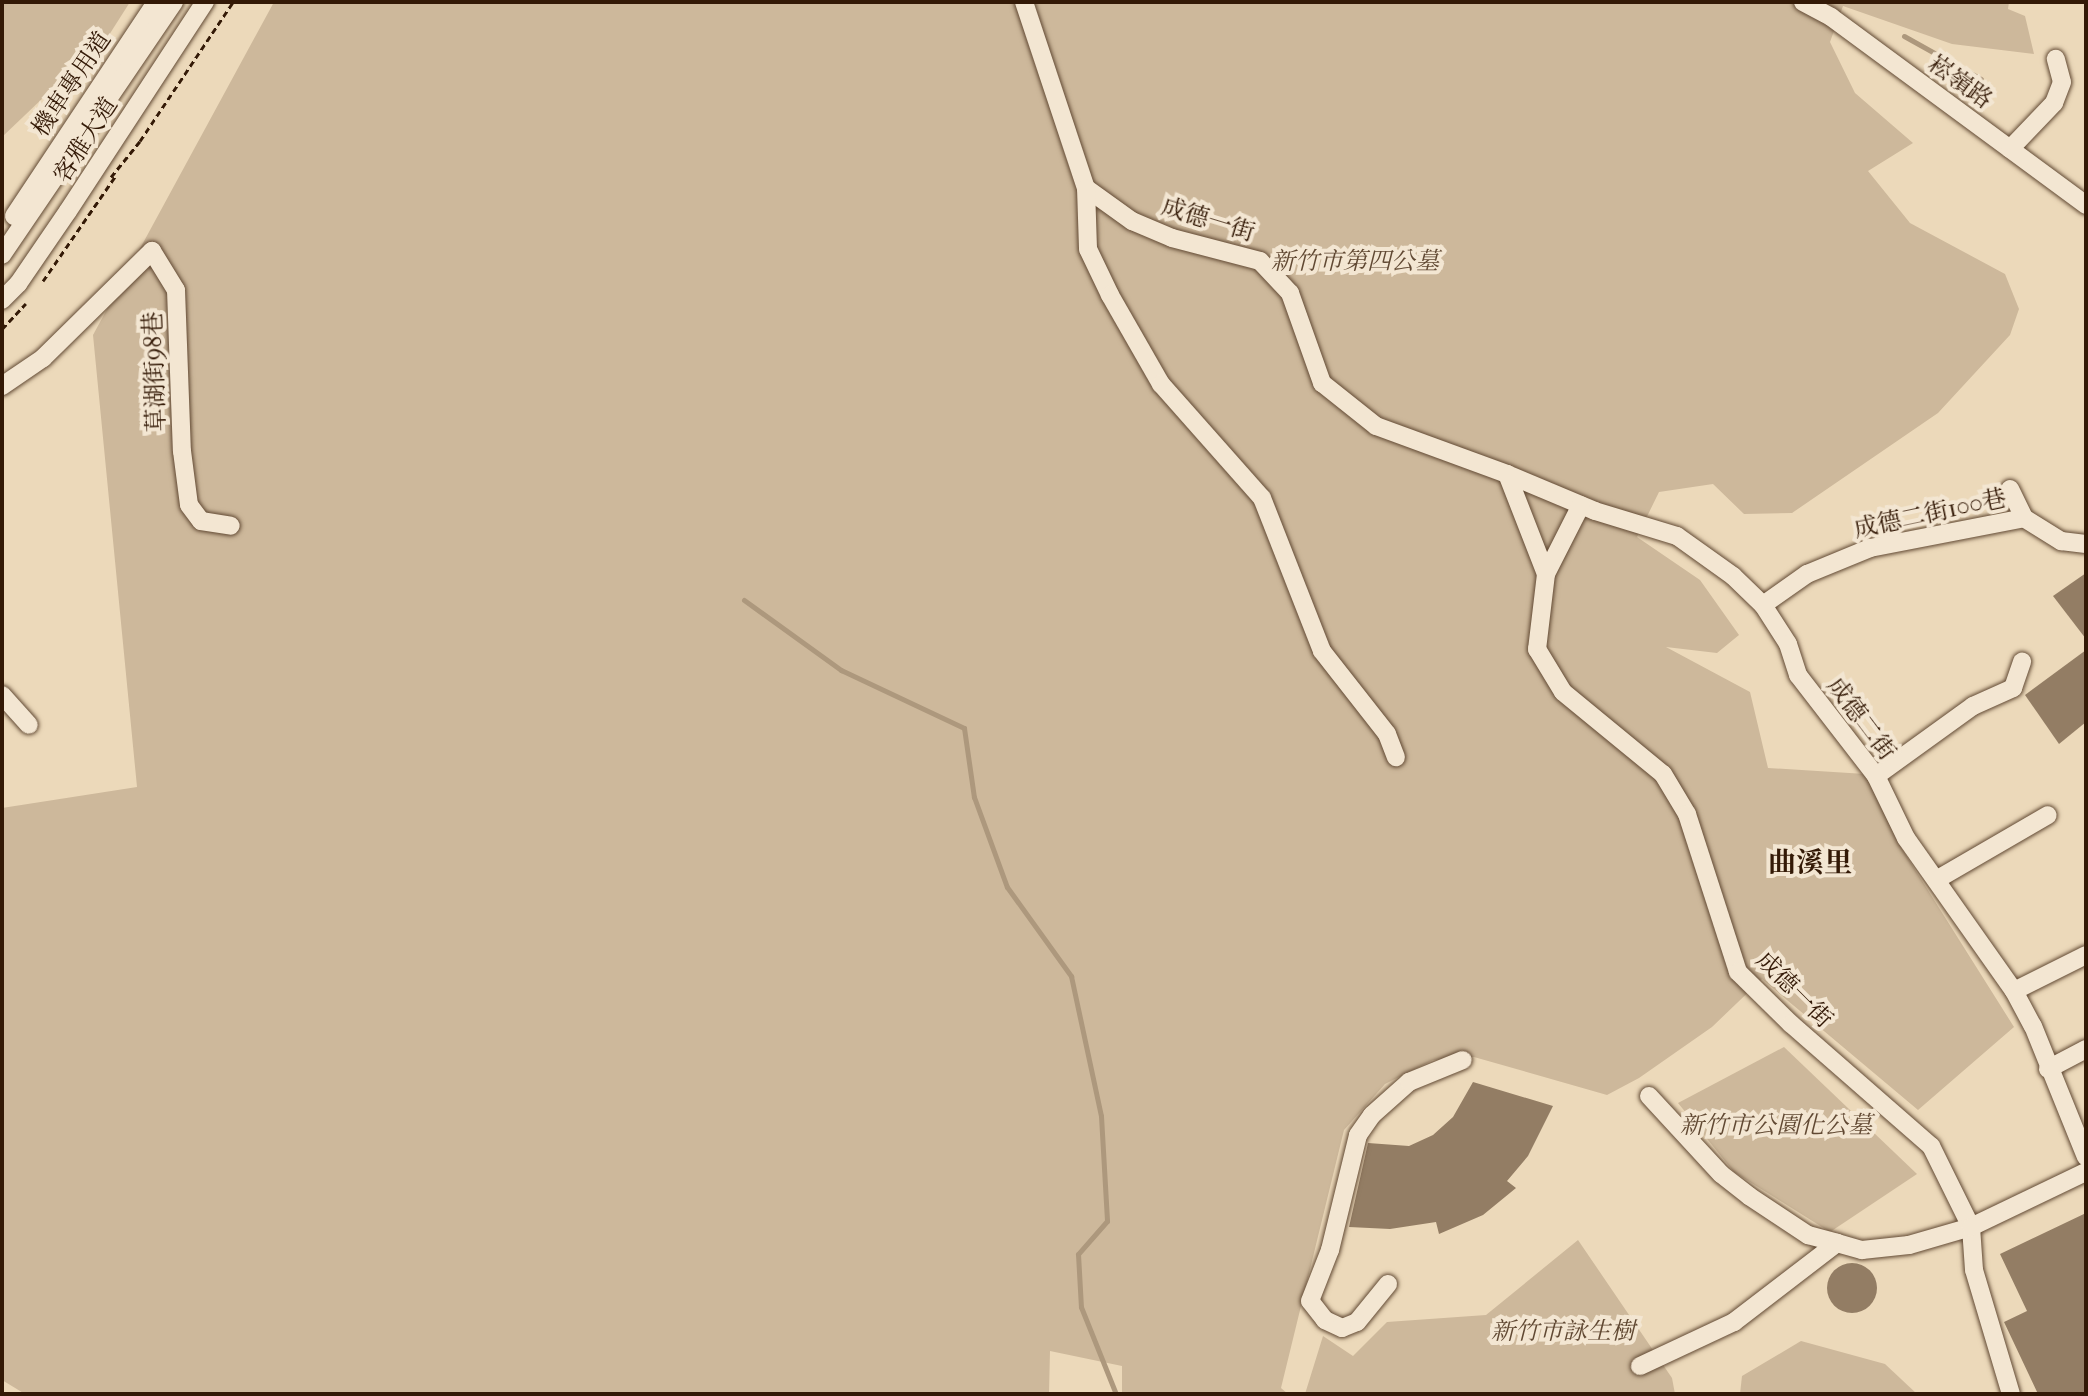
<!DOCTYPE html>
<meta charset="utf-8">
<style>
body{margin:0}
#map{position:relative;width:2088px;height:1396px;overflow:hidden;background:#ecd9ba;font-family:"IM FELL French Canon","Noto Serif TC",serif}
div>[style]{position:absolute}
[style*='--x']{left:calc(var(--x)*1px);top:calc(var(--y)*1px);width:calc(var(--w)*1px);rotate:calc(var(--a)*1deg)}
.green>*{inset:0;background:#cdb89b}
.stream>*{height:5px;margin:-2.5px;padding:0 2.5px;transform-origin:2.5px;border-radius:2.5px;background:#ad987d}
.building>*{inset:0;background:#937d64}
.round{border-radius:50%}
.path>*{height:3px;margin-top:-1.5px;transform-origin:0;background:repeating-linear-gradient(90deg,#331906 0 6px,transparent 0 10px)}
.roads{filter:drop-shadow(0 0 2px #614933) drop-shadow(0 0 2px #614933)}
.minor>*{height:18px;margin:-9px;padding:0 9px;transform-origin:9px;border-radius:9px;background:#f3e6d2}
span{translate:-50% -50%;white-space:nowrap;text-align:center;line-height:1.15;-webkit-text-stroke:8px #f3e6d2;paint-order:stroke}
.street-label{font-size:24px;color:#331906}
.park-label{font-size:24px;color:#614933;font-style:italic}
.quarter-label{font-size:28px;color:#331906;font-weight:700}
.frame{position:absolute;inset:0;border:4px solid #331906;pointer-events:none}
</style>
<div id="map">
<div class="green">
<i style="clip-path:polygon(2px 2px,130px 2px,109px 35px,2px 137px)"></i>
<i style="clip-path:polygon(274px 2px,2009px 2px,2008px 9px,2025px 16px,2034px 54px,1952px 44px,1843px 6px,1830px 42px,1855px 93px,1913px 143px,1868px 171px,1910px 223px,2005px 274px,2019px 309px,2010px 335px,1938px 413px,1792px 513px,1744px 514px,1713px 484px,1659px 492px,1637px 537px,1700px 580px,1739px 635px,1717px 653px,1666px 647px,1750px 692px,1768px 768px,1865px 774px,1902px 849px,2014px 1027px,1918px 1110px,1762px 979px,1712px 1027px,1639px 1078px,1607px 1095px,1474px 1057px,1433px 1060px,1385px 1084px,1344px 1130px,1281px 1388px,1288px 1394px,1122px 1394px,1122px 1366px,1050px 1351px,1049px 1394px,25px 1394px,2px 1380px,2px 808px,137px 787px,93px 335px)"></i>
<i style="clip-path:polygon(1784px 1047px,1917px 1174px,1830px 1232px,1734px 1172px,1678px 1103px)"></i>
<i style="clip-path:polygon(1578px 1240px,1672px 1378px,1675px 1394px,1305px 1394px,1323px 1336px,1353px 1356px,1387px 1322px,1486px 1315px)"></i>
<i style="clip-path:polygon(1801px 1341px,1885px 1364px,1917px 1394px,1740px 1394px,1742px 1376px)"></i>
</div>
<div class="stream">
<i style="--x:1904;--y:36;--w:88;--a:29.2"></i>
<i style="--x:744;--y:600;--w:120;--a:35.8"></i>
<i style="--x:841;--y:670;--w:136;--a:25.2"></i>
<i style="--x:964;--y:728;--w:70;--a:81.8"></i>
<i style="--x:974;--y:797;--w:96;--a:69.9"></i>
<i style="--x:1007;--y:887;--w:110;--a:54.3"></i>
<i style="--x:1071;--y:976;--w:143;--a:77.9"></i>
<i style="--x:1101;--y:1116;--w:105;--a:86.7"></i>
<i style="--x:1107;--y:1221;--w:44;--a:131.3"></i>
<i style="--x:1078;--y:1254;--w:53;--a:86.8"></i>
<i style="--x:1081;--y:1307;--w:94;--a:68.1"></i>
</div>
<div class="building">
<i style="clip-path:polygon(2086px 573px,2086px 639px,2053px 596px)"></i>
<i style="clip-path:polygon(2086px 650px,2086px 722px,2059px 744px,2025px 695px)"></i>
<i style="clip-path:polygon(1473px 1082px,1553px 1106px,1528px 1156px,1507px 1181px,1516px 1188px,1483px 1215px,1439px 1234px,1436px 1222px,1390px 1229px,1349px 1227px,1368px 1143px,1409px 1146px,1433px 1135px,1453px 1117px)"></i>
<i style="clip-path:polygon(2086px 1213px,2086px 1394px,2038px 1394px,2004px 1322px,2027px 1311px,2000px 1254px)"></i>
<i class="round" style="left:1827px;top:1263px;width:50px;height:50px"></i>
</div>
<div class="path">
<i style="--x:111;--y:177;--w:46;--a:-51.1"></i>
<i style="--x:140;--y:141;--w:167;--a:-56.2"></i>
<i style="--x:43;--y:281;--w:129;--a:-55.4"></i>
<i style="--x:2;--y:329;--w:35;--a:-47"></i>
</div>
<div class="roads">
<div class="minor">
<i style="--x:1024;--y:2;--w:196;--a:71.6"></i>
<i style="--x:1086;--y:188;--w:57;--a:35.7"></i>
<i style="--x:1132;--y:221;--w:43;--a:23"></i>
<i style="--x:1172;--y:238;--w:91;--a:14.6"></i>
<i style="--x:1260;--y:261;--w:44;--a:46.8"></i>
<i style="--x:1290;--y:293;--w:96;--a:70.4"></i>
<i style="--x:1322;--y:383;--w:69;--a:38.5"></i>
<i style="--x:1376;--y:426;--w:140;--a:20.1"></i>
<i style="--x:1507;--y:474;--w:107;--a:68.7"></i>
<i style="--x:1546;--y:574;--w:76;--a:96.8"></i>
<i style="--x:1537;--y:649;--w:50;--a:58.8"></i>
<i style="--x:1563;--y:692;--w:129;--a:39.4"></i>
<i style="--x:1663;--y:774;--w:47;--a:59"></i>
<i style="--x:1687;--y:814;--w:166;--a:72.1"></i>
<i style="--x:1738;--y:972;--w:74;--a:44.5"></i>
<i style="--x:1791;--y:1024;--w:186;--a:41.1"></i>
<i style="--x:1931;--y:1146;--w:90;--a:63.7"></i>
<i style="--x:1971;--y:1227;--w:43;--a:86"></i>
<i style="--x:1974;--y:1270;--w:129;--a:73.4"></i>
<i style="--x:1803;--y:2;--w:32;--a:28"></i>
<i style="--x:1831;--y:17;--w:317;--a:36.4"></i>
<i style="--x:2010;--y:149;--w:64;--a:-46.3"></i>
<i style="--x:2054;--y:103;--w:22;--a:-69"></i>
<i style="--x:2062;--y:82;--w:24;--a:-105"></i>
<i style="--x:1086;--y:188;--w:61;--a:88.1"></i>
<i style="--x:1088;--y:249;--w:51;--a:64.4"></i>
<i style="--x:1110;--y:295;--w:103;--a:60.2"></i>
<i style="--x:1161;--y:384;--w:152;--a:48.5"></i>
<i style="--x:1262;--y:498;--w:164;--a:68.6"></i>
<i style="--x:1322;--y:651;--w:105;--a:51.9"></i>
<i style="--x:1387;--y:734;--w:25;--a:69"></i>
<i style="--x:14;--y:216;--w:257;--a:-56.4"></i>
<i style="--x:2;--y:255;--w:306;--a:-55.8"></i>
<i style="--x:2;--y:300;--w:23;--a:-45"></i>
<i style="--x:18;--y:284;--w:88;--a:-55.6"></i>
<i style="--x:68;--y:211;--w:250;--a:-56.8"></i>
<i style="--x:2;--y:386;--w:50;--a:-34.3"></i>
<i style="--x:43;--y:358;--w:153;--a:-44.5"></i>
<i style="--x:152;--y:251;--w:46;--a:58.4"></i>
<i style="--x:176;--y:290;--w:161;--a:87.9"></i>
<i style="--x:182;--y:451;--w:54;--a:82.6"></i>
<i style="--x:189;--y:505;--w:20;--a:53"></i>
<i style="--x:201;--y:521;--w:30;--a:9"></i>
<i style="--x:1507;--y:474;--w:95;--a:22.8"></i>
<i style="--x:1595;--y:511;--w:86;--a:17"></i>
<i style="--x:1677;--y:536;--w:69;--a:35.5"></i>
<i style="--x:1733;--y:576;--w:42;--a:44"></i>
<i style="--x:1763;--y:605;--w:46;--a:57.3"></i>
<i style="--x:1788;--y:644;--w:33;--a:72"></i>
<i style="--x:1798;--y:675;--w:128;--a:52.3"></i>
<i style="--x:1876;--y:776;--w:69;--a:64.2"></i>
<i style="--x:1906;--y:838;--w:187;--a:54.8"></i>
<i style="--x:2014;--y:991;--w:40;--a:62"></i>
<i style="--x:2033;--y:1026;--w:141;--a:68"></i>
<i style="--x:2010;--y:489;--w:32;--a:64"></i>
<i style="--x:2024;--y:518;--w:44;--a:31.9"></i>
<i style="--x:2061;--y:541;--w:25;--a:7"></i>
<i style="--x:1546;--y:574;--w:77;--a:-63.1"></i>
<i style="--x:1763;--y:605;--w:54;--a:-35.2"></i>
<i style="--x:1807;--y:574;--w:68;--a:-22.4"></i>
<i style="--x:1870;--y:548;--w:157;--a:-11"></i>
<i style="--x:2;--y:695;--w:40;--a:48"></i>
<i style="--x:1876;--y:776;--w:120;--a:-35.8"></i>
<i style="--x:1973;--y:706;--w:44;--a:-24.2"></i>
<i style="--x:2013;--y:688;--w:28;--a:-71"></i>
<i style="--x:1936;--y:880;--w:129;--a:-30.1"></i>
<i style="--x:2014;--y:991;--w:80;--a:-26.6"></i>
<i style="--x:2048;--y:1069;--w:43;--a:-27.8"></i>
<i style="--x:1649;--y:1096;--w:106;--a:47.3"></i>
<i style="--x:1721;--y:1174;--w:36;--a:38"></i>
<i style="--x:1749;--y:1196;--w:71;--a:33.5"></i>
<i style="--x:1808;--y:1235;--w:30;--a:15"></i>
<i style="--x:1388;--y:1284;--w:49;--a:129.2"></i>
<i style="--x:1357;--y:1322;--w:16;--a:158"></i>
<i style="--x:1342;--y:1328;--w:19;--a:-155"></i>
<i style="--x:1325;--y:1320;--w:24;--a:-128"></i>
<i style="--x:1310;--y:1301;--w:55;--a:-68.6"></i>
<i style="--x:1330;--y:1250;--w:118;--a:-76.3"></i>
<i style="--x:1358;--y:1135;--w:24;--a:-55"></i>
<i style="--x:1372;--y:1115;--w:50;--a:-41.7"></i>
<i style="--x:1409;--y:1082;--w:58;--a:-22.2"></i>
<i style="--x:1640;--y:1366;--w:104;--a:-25.1"></i>
<i style="--x:1734;--y:1322;--w:130;--a:-37.5"></i>
<i style="--x:1837;--y:1243;--w:26;--a:16"></i>
<i style="--x:1862;--y:1250;--w:47;--a:-6.1"></i>
<i style="--x:1909;--y:1245;--w:65;--a:-16.2"></i>
<i style="--x:1971;--y:1227;--w:127;--a:-25.6"></i>
</div>
</div>
<div class="street-label">
<span style="left:1960px;top:82px;rotate:36deg">崧嶺路</span>
<span style="left:72px;top:84px;rotate:-56deg">機車專用道</span>
<span style="left:86px;top:140px;rotate:-57deg">客雅大道</span>
<span style="left:1208px;top:220px;rotate:17deg">成德一街</span>
<span style="left:155px;top:372px;rotate:-92deg">草湖街98巷</span>
<span style="left:1930px;top:514px;rotate:-12deg">成德二街100巷</span>
<span style="left:1861px;top:719px;rotate:53deg">成德二街</span>
<span style="left:1794px;top:990px;rotate:45deg">成德一街</span>
</div>
<div class="park-label">
<span style="left:1355px;top:262px">新竹市第四公墓</span>
<span style="left:1776px;top:1126px">新竹市公園化公墓</span>
<span style="left:1563px;top:1332px">新竹市詠生樹</span>
</div>
<div class="quarter-label">
<span style="left:1810px;top:863px">曲溪里</span>
</div>
<div class="frame"></div>
</div>
